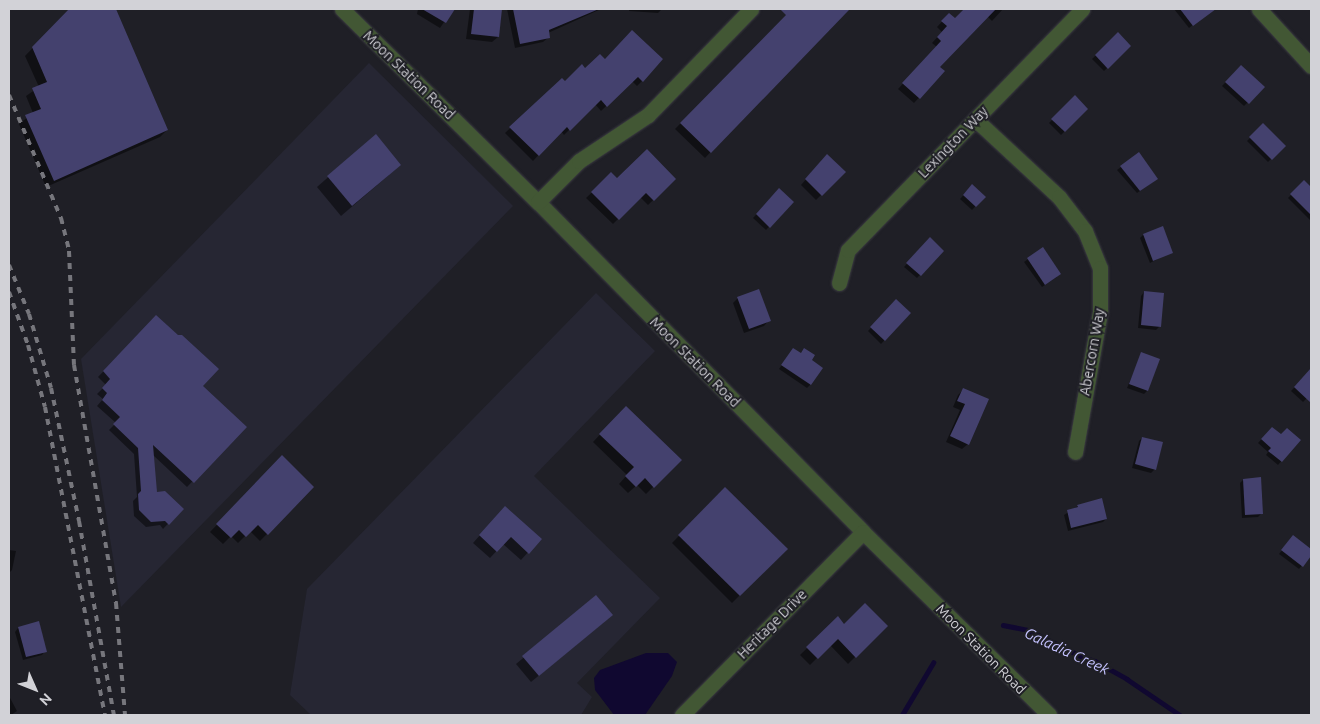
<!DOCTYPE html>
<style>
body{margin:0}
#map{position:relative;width:1320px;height:724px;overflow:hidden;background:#1f1f26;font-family:Ubuntu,sans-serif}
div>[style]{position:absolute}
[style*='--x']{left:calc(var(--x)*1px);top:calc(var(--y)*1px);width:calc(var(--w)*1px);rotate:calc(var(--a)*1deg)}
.built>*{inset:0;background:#262633}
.water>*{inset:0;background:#100830}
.shadow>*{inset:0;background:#0007}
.stream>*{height:4.5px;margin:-2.25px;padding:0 2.25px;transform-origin:2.25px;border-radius:2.25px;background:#100830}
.building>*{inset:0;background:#44416e}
.roads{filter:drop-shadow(0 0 1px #3c3c42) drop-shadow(0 0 1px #3c3c42)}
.minor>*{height:15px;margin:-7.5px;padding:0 7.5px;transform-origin:7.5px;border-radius:7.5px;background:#425734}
.rail>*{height:4px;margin-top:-2px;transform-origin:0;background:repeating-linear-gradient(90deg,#76767c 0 6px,transparent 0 12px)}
span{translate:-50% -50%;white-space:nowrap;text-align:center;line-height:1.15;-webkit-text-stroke:4px #1f1f26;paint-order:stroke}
.street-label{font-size:14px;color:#d2d2d7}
.water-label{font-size:15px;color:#c4c2ff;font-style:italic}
.frame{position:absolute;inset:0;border:10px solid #d2d2d7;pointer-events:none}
.north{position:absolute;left:10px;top:664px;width:50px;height:50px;-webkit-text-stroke:4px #1f1f26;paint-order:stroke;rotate:134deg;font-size:14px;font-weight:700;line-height:20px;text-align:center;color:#d2d2d7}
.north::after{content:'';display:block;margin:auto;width:18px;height:22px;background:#d2d2d7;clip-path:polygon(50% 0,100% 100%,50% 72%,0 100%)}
</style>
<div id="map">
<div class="built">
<i style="clip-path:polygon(369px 63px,513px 206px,121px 607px,81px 359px)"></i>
<i style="clip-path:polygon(596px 293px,655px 351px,534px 476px,660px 598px,577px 683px,592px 697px,581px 715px,311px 715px,290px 695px,307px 589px)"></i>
</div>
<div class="water">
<i style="clip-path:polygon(646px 653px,668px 653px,677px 662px,672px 676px,645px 715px,614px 715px,595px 690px,594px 678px,600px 670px)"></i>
</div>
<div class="shadow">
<i style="clip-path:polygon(70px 9px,115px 9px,167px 130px,160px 137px,46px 187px,19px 124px,33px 113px,26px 96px,39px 87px,25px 56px)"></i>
<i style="clip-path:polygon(418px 9px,453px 9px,440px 28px,417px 14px)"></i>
<i style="clip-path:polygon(470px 9px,501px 9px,498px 37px,492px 42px,466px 39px)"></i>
<i style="clip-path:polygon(507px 9px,601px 9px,548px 33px,549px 37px,543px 42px,515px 48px)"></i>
<i style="clip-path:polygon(629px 9px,662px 9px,658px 13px,629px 11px)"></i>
<i style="clip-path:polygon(793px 9px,850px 9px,812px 48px,810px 46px,705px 158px,675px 129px)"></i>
<i style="clip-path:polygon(966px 9px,970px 11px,1003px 9px,992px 21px,987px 16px,939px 67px,943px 72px,914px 103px,898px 89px,937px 47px,932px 43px,942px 32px,937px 27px,949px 14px,955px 20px)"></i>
<i style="clip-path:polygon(1174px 9px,1203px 9px,1207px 14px,1189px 28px)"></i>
<i style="clip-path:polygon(632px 32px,642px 81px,637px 86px,632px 81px,601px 111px,595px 104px,564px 135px,561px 131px,533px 161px,505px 133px,562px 80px,565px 83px,585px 69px,605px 61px)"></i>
<i style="clip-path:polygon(1118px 34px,1130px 46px,1104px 71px,1092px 59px)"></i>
<i style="clip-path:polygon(1241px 66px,1263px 87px,1244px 106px,1222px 86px)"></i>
<i style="clip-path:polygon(1075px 97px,1087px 109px,1061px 135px,1049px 123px)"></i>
<i style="clip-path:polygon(1263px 125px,1284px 146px,1268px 162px,1247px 141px)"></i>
<i style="clip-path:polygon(375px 136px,389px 175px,341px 216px,317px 187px)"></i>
<i style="clip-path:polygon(822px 161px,844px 172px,816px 200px,801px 185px)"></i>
<i style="clip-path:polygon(1121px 167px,1153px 182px,1137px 193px,1117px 170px)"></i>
<i style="clip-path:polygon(611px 174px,617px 180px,675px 179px,648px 205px,640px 197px,613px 224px,586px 198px)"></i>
<i style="clip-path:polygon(1304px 182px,1311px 189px,1311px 221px,1288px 198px)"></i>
<i style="clip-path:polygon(972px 186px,984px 197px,972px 210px,960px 199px)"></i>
<i style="clip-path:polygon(779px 190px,792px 202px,766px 230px,753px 218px)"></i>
<i style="clip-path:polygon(1143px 235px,1171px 252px,1150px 263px,1140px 238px)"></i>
<i style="clip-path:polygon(930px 239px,942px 251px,917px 278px,904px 267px)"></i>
<i style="clip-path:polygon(1042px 249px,1057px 277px,1042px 287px,1024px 262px)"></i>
<i style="clip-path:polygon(1144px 292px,1160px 326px,1156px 330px,1138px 328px,1141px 296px)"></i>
<i style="clip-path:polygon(738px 298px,769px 320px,764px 326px,744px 333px,733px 303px)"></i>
<i style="clip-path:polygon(896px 301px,910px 313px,881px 344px,868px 331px)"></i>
<i style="clip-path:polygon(156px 317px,201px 386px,245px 427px,187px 487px,153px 455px,156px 493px,182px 509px,163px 529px,160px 525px,146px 527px,134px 516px,133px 501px,137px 497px,134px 454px,109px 430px,116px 423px,97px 406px,103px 399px,97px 394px,106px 385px,98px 377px)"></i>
<i style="clip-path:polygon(790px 353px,810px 360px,810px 385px,807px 388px,779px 369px)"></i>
<i style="clip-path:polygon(1142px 353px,1147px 391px,1144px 394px,1127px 388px)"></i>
<i style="clip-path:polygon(1311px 370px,1311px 394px,1303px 402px,1291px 391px)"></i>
<i style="clip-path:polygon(964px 389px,987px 400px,968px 444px,962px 449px,946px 442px,960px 410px,953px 407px,958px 395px)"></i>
<i style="clip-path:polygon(626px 407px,680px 460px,646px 494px,637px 485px,628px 493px,619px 484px,627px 475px,593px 442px)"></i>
<i style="clip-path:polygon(1269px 431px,1299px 440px,1278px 465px,1266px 455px,1268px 452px,1258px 443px)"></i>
<i style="clip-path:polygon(1142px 438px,1155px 469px,1151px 473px,1132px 468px,1139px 441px)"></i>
<i style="clip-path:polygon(282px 457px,313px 487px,260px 541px,250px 531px,238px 543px,231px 536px,223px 544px,210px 532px)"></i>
<i style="clip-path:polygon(1243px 480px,1262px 513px,1258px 517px,1242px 518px,1240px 483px)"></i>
<i style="clip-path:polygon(725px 489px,786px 549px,732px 603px,672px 543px)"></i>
<i style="clip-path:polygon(1078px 506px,1106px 519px,1103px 522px,1068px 531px,1064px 515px)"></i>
<i style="clip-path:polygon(498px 515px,540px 539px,521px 560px,503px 544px,490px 558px,473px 543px)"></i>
<i style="clip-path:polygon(1293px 537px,1311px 551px,1311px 554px,1299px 569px,1279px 554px)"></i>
<i style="clip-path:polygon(9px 550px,16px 551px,12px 570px,9px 573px)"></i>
<i style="clip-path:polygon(596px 597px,604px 622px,531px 682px,516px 664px)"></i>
<i style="clip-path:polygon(838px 618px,844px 625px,886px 626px,848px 664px,830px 645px,810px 665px,800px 655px)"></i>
<i style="clip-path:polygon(18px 628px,45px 651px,42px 655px,23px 660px,15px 632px)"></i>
<i style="clip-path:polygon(9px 696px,17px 711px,11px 715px,9px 715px)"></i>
</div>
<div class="stream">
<i style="--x:1003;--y:625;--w:25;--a:11"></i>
<i style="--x:1028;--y:630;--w:59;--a:26.1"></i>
<i style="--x:1081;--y:656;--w:15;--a:20"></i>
<i style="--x:1095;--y:661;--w:37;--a:29"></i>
<i style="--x:1127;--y:679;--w:64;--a:34.2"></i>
<i style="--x:902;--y:715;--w:61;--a:-59.2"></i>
</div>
<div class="building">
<i style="clip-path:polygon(69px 9px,116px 9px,168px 130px,54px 181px,25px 115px,41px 109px,32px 88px,47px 82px,32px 47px)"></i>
<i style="clip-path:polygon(422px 9px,455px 9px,446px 23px)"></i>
<i style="clip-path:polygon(474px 9px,502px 9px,499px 37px,471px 34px)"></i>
<i style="clip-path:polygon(513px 9px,599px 9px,549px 30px,550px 38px,520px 44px)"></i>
<i style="clip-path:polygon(780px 9px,850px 9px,711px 153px,680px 123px,786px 15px)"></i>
<i style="clip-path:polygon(964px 9px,996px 9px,940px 67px,945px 71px,920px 99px,902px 83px,941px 41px,937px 37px,947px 26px,941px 21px,949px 13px,955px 18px)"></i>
<i style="clip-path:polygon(1180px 9px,1216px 9px,1193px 26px)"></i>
<i style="clip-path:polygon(632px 30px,663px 59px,643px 82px,638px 77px,607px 107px,601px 100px,570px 131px,567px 127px,539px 156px,509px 127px,562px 78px,565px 81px,582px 64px,585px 68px,600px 54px,605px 59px)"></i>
<i style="clip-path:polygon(1118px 32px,1131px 46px,1108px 69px,1095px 55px)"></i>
<i style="clip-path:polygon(1241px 65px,1265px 87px,1249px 104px,1225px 82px)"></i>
<i style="clip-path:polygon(1075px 95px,1088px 109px,1065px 132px,1051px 119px)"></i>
<i style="clip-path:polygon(1263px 123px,1286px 146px,1272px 160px,1249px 137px)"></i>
<i style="clip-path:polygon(376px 134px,401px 165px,352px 206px,327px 176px)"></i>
<i style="clip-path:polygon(647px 149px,676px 179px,654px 201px,646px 193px,619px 220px,591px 192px,611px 172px,617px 178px)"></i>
<i style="clip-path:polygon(1139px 152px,1158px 179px,1140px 191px,1120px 166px)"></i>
<i style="clip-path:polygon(827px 154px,846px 172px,822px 196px,805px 179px)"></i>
<i style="clip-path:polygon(1304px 180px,1311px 187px,1311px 215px,1290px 194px)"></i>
<i style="clip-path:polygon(972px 184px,986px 197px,976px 207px,963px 195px)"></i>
<i style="clip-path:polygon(779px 188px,794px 202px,770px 228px,756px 214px)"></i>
<i style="clip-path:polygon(1163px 226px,1173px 253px,1153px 261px,1143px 234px)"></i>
<i style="clip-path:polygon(930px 237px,944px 251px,921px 276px,906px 263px)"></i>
<i style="clip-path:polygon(1043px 247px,1061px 274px,1045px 285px,1027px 258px)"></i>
<i style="clip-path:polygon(759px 289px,771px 321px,749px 329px,737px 297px)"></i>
<i style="clip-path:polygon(1144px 291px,1164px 293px,1161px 327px,1141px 325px)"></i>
<i style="clip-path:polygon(896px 299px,911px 313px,885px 341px,870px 327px)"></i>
<i style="clip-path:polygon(156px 315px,178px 335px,182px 335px,219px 369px,203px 386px,247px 427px,194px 483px,153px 445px,157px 492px,165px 491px,184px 509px,169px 525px,165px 521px,151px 522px,139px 510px,138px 494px,141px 491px,138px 448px,113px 424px,120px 417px,102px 400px,107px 393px,102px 388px,110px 379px,103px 371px)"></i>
<i style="clip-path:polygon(793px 348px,801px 353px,804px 348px,815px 355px,812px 360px,823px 368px,811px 385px,781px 365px)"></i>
<i style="clip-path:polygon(1141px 352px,1160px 359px,1148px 391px,1129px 384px)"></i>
<i style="clip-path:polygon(1311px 368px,1311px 403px,1294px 387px)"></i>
<i style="clip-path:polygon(963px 388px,989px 399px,969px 445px,950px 436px,965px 404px,957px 401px)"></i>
<i style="clip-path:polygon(626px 406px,682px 460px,654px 488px,645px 478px,636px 487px,625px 476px,634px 467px,599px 434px)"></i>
<i style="clip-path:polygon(1272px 427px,1281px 434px,1287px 428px,1301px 440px,1282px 462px,1268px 451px,1271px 448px,1261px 439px)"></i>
<i style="clip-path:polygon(1142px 437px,1163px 442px,1156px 470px,1135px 464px)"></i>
<i style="clip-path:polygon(282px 455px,314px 487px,268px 535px,258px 525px,246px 537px,239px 530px,231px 538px,216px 524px)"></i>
<i style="clip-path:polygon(1261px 477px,1263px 514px,1245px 515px,1243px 479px)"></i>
<i style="clip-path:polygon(725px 487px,788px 549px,740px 596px,678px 535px)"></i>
<i style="clip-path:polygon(1102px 498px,1107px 519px,1071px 528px,1067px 510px,1078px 507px,1077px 505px)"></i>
<i style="clip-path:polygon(505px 506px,542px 539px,529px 554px,511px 537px,497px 552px,479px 535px)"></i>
<i style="clip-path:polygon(1293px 535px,1311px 549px,1311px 556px,1303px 567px,1281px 550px)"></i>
<i style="clip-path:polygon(596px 595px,613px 615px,539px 676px,522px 656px)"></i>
<i style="clip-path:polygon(865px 603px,888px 626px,856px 658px,838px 639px,818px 659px,806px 647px,838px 616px,844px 624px)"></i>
<i style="clip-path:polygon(39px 621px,47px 652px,26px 657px,18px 627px)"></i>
</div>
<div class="roads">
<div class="minor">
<i style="--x:342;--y:9;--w:275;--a:44.6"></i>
<i style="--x:538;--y:202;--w:463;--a:45.4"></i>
<i style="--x:863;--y:532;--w:261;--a:44.5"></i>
<i style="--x:1259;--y:9;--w:77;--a:47.6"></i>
<i style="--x:975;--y:119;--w:115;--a:42.9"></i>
<i style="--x:1059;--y:197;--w:43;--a:52.6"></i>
<i style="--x:1085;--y:231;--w:40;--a:68"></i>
<i style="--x:1100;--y:268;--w:44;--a:90"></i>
<i style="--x:1100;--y:312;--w:142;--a:100.1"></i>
<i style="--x:538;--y:202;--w:58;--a:-45"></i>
<i style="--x:579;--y:161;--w:83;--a:-33.7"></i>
<i style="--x:648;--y:115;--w:148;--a:-45.8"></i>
<i style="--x:839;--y:283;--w:34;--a:-75"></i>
<i style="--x:848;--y:250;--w:336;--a:-45.8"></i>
<i style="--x:682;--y:715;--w:257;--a:-45.3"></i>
</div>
</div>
<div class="rail">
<i style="--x:9;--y:95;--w:134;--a:67.1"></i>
<i style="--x:61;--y:218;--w:34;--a:76"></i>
<i style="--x:69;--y:251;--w:114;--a:87.5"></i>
<i style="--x:74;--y:365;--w:242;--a:80"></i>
<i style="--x:116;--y:603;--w:112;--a:85.4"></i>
<i style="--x:9;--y:265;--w:53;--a:67.8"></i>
<i style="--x:29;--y:314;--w:77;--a:73.4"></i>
<i style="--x:51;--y:388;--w:136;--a:78.1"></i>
<i style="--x:79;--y:521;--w:197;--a:79.8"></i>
<i style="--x:9;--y:292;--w:56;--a:70.3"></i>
<i style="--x:28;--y:345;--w:64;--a:74.7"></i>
<i style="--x:45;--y:407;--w:314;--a:79"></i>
</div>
<div class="street-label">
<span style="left:409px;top:75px;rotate:44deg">Moon Station Road</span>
<span style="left:953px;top:142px;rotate:-46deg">Lexington Way</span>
<span style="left:1092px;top:352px;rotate:-80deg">Abercorn Way</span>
<span style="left:695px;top:362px;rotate:45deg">Moon Station Road</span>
<span style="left:772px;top:624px;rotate:-45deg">Heritage Drive</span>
<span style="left:981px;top:649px;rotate:45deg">Moon Station Road</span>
</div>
<div class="water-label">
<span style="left:1067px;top:651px;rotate:25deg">Galadia Creek</span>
</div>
<div class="frame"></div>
<div class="north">N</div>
</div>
